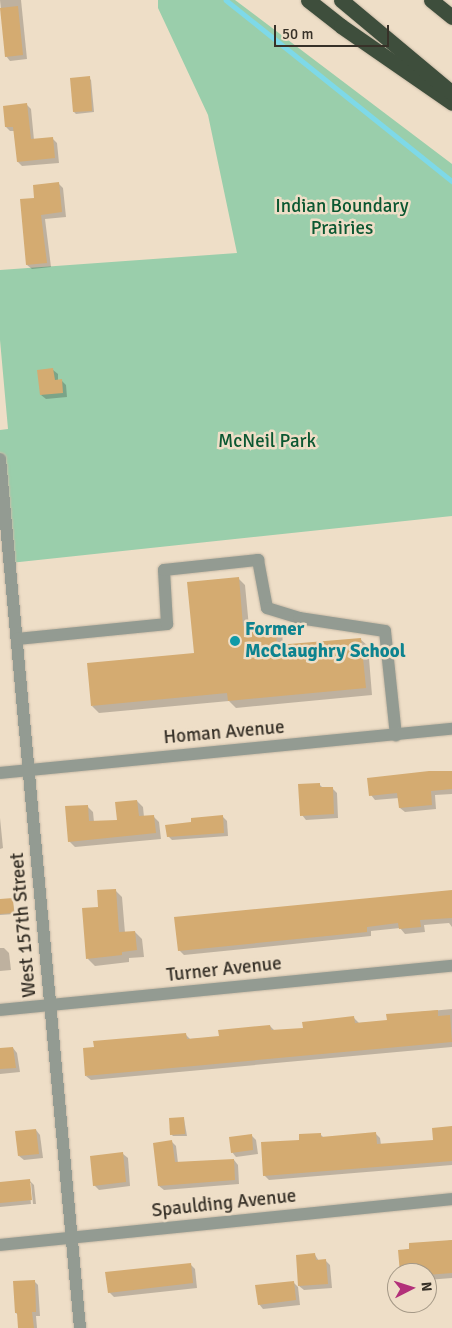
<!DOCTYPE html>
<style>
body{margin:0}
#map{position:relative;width:452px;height:1328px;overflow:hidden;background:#eedec7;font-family:Signika,sans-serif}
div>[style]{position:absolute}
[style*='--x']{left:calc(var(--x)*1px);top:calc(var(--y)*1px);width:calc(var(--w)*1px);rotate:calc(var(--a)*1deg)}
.green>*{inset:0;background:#9aceab}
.shadow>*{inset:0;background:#0003}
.stream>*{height:4.5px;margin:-2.25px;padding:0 2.25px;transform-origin:2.25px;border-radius:2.25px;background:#7ed9e8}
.building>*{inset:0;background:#d4ab71}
.roads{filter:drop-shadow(0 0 1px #c9bba7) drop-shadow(0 0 1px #c9bba7)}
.minor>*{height:12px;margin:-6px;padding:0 6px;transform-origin:6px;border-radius:6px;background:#939b92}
.highway>*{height:15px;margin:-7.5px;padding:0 7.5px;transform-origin:7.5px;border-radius:7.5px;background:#3e4e3c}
.dots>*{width:14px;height:14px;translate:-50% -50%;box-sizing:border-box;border:2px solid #eedec7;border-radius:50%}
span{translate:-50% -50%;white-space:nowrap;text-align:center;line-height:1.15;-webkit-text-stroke:5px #eedec7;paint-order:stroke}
.park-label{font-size:19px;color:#0b5731}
.culture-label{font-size:19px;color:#0d838f;font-weight:700}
.left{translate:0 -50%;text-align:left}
.street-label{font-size:19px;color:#373128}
.north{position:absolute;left:387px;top:1263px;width:50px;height:50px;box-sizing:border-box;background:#eedec7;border:1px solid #a59987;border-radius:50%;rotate:85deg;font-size:14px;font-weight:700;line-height:20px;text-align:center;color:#373128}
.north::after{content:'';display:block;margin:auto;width:18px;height:22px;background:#b23079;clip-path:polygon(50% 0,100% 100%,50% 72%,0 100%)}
.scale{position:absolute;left:274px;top:25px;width:115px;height:22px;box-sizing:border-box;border:2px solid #373128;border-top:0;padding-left:6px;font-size:15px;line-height:18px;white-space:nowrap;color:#373128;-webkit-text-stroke:4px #eedec7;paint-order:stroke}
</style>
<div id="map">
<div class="green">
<i style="clip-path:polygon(158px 0,235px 0,452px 164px,452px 516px,10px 563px,0 459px,0 430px,8px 429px,0 340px,0 270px,237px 253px,208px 115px,158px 8px)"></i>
</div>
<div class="shadow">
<i style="clip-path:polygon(0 0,21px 0,27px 59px,10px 61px,6px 56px)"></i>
<i style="clip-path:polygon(89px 78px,91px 80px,94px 112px,76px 114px,74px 112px)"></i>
<i style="clip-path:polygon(27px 105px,31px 109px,34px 140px,52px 138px,57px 143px,59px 163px,22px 166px,18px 162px,14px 131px,10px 131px,6px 127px)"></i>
<i style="clip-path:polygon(58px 183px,63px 188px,66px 217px,45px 219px,51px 267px,32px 269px,27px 265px,35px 199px)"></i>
<i style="clip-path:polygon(53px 370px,58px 374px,58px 380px,61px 380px,66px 385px,67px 397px,46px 399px,41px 395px)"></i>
<i style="clip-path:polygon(238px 578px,245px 585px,249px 627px,275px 624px,282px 631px,283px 646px,360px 639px,368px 646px,372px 695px,236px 708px,229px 701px,99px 713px,92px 706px,195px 654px)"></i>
<i style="clip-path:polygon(452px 772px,452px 794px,435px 795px,436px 809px,405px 812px,400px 808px,399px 798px,375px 800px,371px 795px)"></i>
<i style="clip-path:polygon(319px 784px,324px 789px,332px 788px,337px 793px,338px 818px,306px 820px,302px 815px)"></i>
<i style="clip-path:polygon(137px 801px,143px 807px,144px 817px,153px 816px,159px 822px,161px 839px,75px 847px,69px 841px,87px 806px,93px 812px,94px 822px,118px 821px)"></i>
<i style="clip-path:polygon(223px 817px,227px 821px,228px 836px,172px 840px,168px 836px)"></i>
<i style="clip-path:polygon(0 818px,3px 848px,0 849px)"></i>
<i style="clip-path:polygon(115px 890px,122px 897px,125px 933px,135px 932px,142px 939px,144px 957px,129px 958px,129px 962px,95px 966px,88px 959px,99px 908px)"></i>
<i style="clip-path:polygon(452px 891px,452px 927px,449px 923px,424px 925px,425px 932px,405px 934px,400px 928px,371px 931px,371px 936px,184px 955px,179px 950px)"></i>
<i style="clip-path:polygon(12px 899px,15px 914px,0 915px,0 900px)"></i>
<i style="clip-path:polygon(0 948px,4px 948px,9px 953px,11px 970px,0 971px)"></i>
<i style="clip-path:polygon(452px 1009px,452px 1047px,91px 1080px,86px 1076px,186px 1035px,190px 1039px,220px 1037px,270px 1026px,275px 1031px,304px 1029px,354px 1018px,359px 1023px,388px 1021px,388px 1015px)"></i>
<i style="clip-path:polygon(13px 1048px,17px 1053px,20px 1072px,0 1074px,0 1050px)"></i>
<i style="clip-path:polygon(184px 1119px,187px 1136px,173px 1136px,171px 1134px)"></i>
<i style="clip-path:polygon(452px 1128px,452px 1165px,269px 1180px,264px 1175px,301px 1141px,320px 1134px,324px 1138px,375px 1133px,380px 1138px,381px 1145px,434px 1141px)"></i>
<i style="clip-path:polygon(36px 1130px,40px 1135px,43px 1158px,24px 1160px,19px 1156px)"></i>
<i style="clip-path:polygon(251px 1135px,256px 1140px,258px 1154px,236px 1157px,232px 1152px)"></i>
<i style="clip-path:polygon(172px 1142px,176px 1146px,178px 1163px,234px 1160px,238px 1165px,239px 1184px,164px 1190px,159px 1186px)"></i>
<i style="clip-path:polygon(123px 1154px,128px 1158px,130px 1186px,99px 1190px,94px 1185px)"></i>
<i style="clip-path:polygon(29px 1180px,34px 1185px,36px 1204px,33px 1204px,31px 1183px,29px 1183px,31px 1204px,0 1207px,0 1183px)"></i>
<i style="clip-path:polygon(452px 1240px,452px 1278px,427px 1280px,427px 1273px,401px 1273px,399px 1251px)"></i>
<i style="clip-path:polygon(315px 1255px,319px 1261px,325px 1260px,330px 1265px,332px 1288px,304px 1290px,299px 1286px)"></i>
<i style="clip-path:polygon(190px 1264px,195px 1269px,197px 1288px,114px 1297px,109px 1292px)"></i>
<i style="clip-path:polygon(34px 1281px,38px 1285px,40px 1316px,36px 1316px,37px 1328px,20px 1328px,18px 1315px,16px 1313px)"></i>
<i style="clip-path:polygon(293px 1282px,298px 1287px,300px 1305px,263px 1309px,259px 1304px)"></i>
</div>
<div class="stream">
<i style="--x:226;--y:0;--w:290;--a:38.7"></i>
</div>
<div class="building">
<i style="clip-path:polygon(18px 6px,23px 55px,5px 57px,0 8px)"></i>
<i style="clip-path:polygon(90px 76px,92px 111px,73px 112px,70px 78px)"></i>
<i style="clip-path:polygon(27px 103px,31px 139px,53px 137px,55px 158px,17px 162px,13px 127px,5px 127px,3px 106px)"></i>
<i style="clip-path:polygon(59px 182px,62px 212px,41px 215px,47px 263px,26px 265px,20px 199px,34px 198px,33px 185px)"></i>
<i style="clip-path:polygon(53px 368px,55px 380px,62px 379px,63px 393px,40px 395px,37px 370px)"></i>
<i style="clip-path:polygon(239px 577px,243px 626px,275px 623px,277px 645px,361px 638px,366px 688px,228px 701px,227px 693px,91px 706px,87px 663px,194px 653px,187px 582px)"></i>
<i style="clip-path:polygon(429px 771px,452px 771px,452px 789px,431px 791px,432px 805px,399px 808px,397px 793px,369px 796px,367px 778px)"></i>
<i style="clip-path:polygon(320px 783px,320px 787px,333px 787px,334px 814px,300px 816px,298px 784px)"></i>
<i style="clip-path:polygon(137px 800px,139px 816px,154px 815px,156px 833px,68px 842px,65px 806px,88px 805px,89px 821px,117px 820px,115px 802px)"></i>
<i style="clip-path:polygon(223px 815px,224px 833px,167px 837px,165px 825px,191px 822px,191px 818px)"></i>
<i style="clip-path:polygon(116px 889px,119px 932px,135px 931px,137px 950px,122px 952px,122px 955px,86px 959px,82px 908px,98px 907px,97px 890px)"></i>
<i style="clip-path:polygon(452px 890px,452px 918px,420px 920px,421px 927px,399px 929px,398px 923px,367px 927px,367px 932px,178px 951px,174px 917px)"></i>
<i style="clip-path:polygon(13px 898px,14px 913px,0 914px,0 899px)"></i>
<i style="clip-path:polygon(438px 1010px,438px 1016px,450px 1015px,452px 1042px,85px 1076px,83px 1048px,94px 1047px,93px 1041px,186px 1033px,187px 1039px,219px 1036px,218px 1030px,270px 1025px,271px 1030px,303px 1028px,302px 1022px,354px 1016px,355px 1023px,387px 1020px,386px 1014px)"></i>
<i style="clip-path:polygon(13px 1047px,16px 1068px,0 1069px,0 1048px)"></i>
<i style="clip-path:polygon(184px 1117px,185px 1134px,170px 1135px,169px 1118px)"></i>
<i style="clip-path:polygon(452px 1126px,452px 1161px,263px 1176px,261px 1142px,299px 1140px,299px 1134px,321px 1133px,321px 1137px,376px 1132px,377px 1144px,433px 1140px,432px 1128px)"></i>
<i style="clip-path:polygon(36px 1129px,39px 1154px,18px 1156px,15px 1131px)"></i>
<i style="clip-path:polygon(252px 1134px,253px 1150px,231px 1153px,229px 1137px)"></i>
<i style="clip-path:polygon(172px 1140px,175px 1162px,234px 1159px,235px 1180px,158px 1186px,153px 1143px)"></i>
<i style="clip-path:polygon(123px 1152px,126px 1182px,93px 1186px,90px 1156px)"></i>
<i style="clip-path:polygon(30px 1179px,32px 1200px,0 1203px,0 1182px)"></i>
<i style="clip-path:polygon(452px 1240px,452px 1273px,427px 1275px,427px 1273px,400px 1273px,398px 1250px,409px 1249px,409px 1243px)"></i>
<i style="clip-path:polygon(315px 1253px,316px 1260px,326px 1259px,328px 1284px,298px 1286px,296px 1255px)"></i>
<i style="clip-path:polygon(191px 1263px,193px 1283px,108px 1293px,105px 1272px)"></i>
<i style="clip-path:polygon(35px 1280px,36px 1312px,32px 1312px,34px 1328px,18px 1328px,17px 1313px,15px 1313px,13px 1281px)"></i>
<i style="clip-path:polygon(294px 1281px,296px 1300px,258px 1305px,255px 1285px)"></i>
</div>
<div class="roads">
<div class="minor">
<i style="--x:0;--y:459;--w:873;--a:84.74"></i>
<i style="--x:17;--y:639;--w:151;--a:-5.7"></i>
<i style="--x:167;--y:624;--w:54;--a:-93.2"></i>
<i style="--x:164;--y:570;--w:95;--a:-6.1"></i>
<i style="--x:258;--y:560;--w:49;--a:79.4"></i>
<i style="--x:267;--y:608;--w:34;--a:17"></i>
<i style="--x:299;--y:618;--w:87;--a:8.6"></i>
<i style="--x:385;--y:631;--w:105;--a:84"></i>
<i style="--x:0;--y:773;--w:454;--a:-5.6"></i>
<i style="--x:0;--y:1010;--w:454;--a:-5.6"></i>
<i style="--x:0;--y:1245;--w:454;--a:-5.8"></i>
</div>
<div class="highway">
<i style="--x:308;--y:0;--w:42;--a:38.2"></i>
<i style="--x:341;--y:26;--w:135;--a:34.7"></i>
<i style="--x:341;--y:0;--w:143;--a:39.9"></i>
<i style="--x:431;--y:0;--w:27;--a:39"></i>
</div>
</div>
<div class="dots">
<i style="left:235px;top:641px;background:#0f9aa8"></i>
</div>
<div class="park-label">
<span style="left:342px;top:218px">Indian Boundary<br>Prairies</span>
<span style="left:267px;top:442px">McNeil Park</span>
</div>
<div class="culture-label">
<span class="left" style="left:245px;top:641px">Former<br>McClaughry School</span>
</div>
<div class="street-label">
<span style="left:224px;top:733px;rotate:-5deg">Homan Avenue</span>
<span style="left:24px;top:925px;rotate:-95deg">West 157th Street</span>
<span style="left:224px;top:970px;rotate:-6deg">Turner Avenue</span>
<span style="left:224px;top:1204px;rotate:-6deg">Spaulding Avenue</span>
</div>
<div class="north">N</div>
<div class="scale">50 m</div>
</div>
